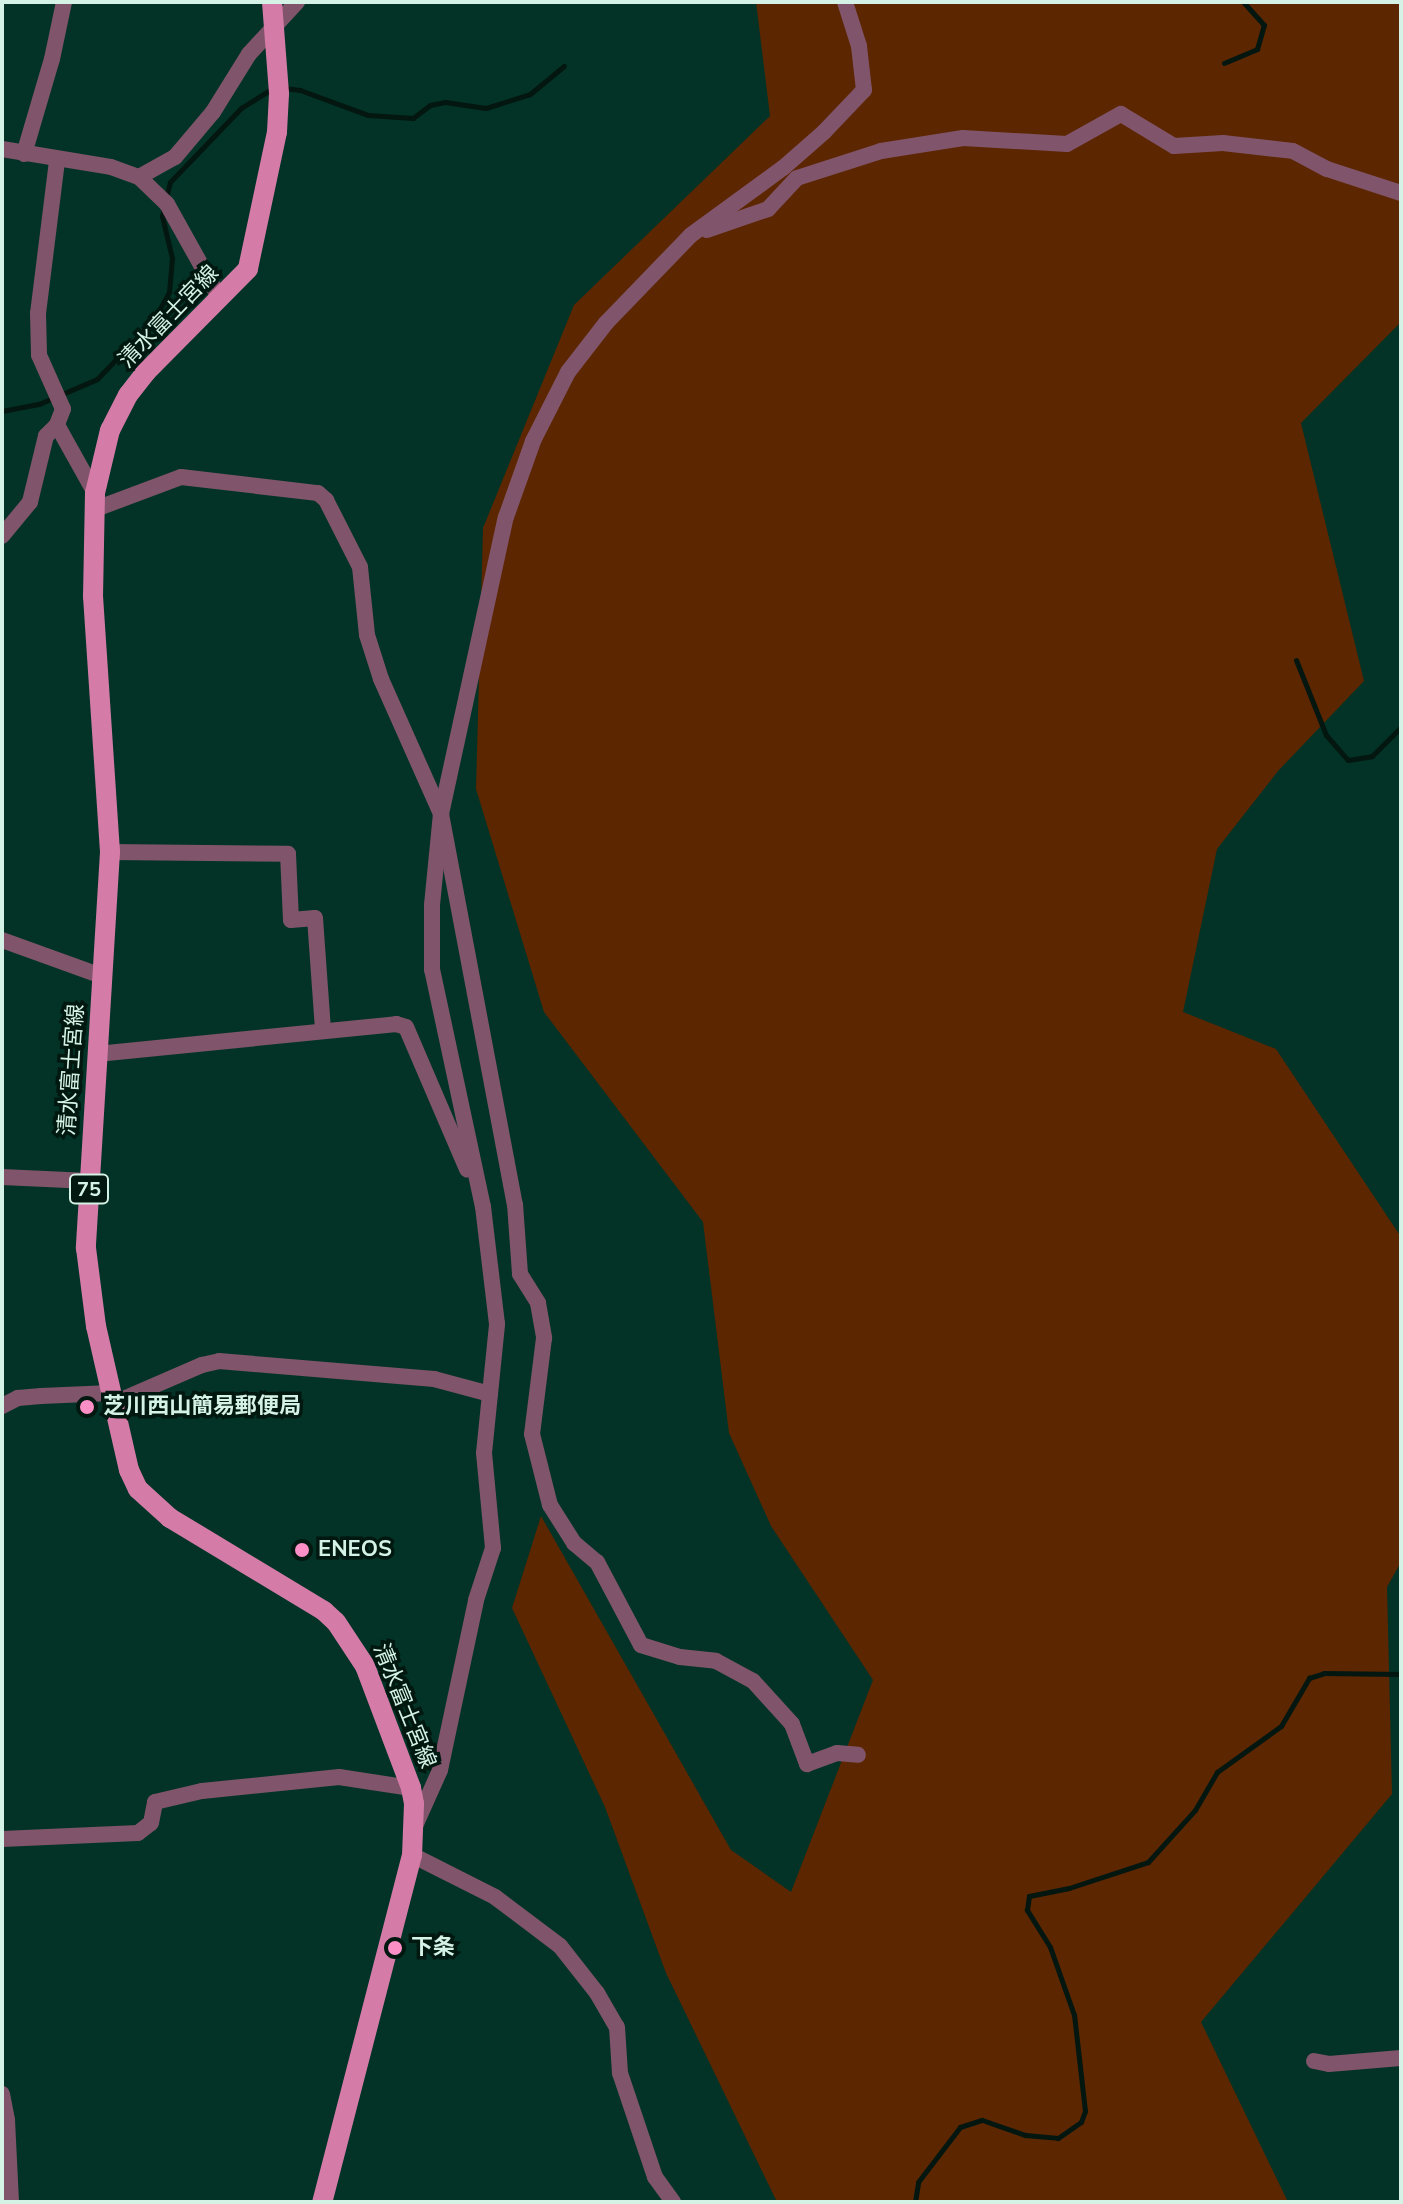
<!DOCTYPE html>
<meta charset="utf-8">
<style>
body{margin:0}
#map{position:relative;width:1403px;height:2204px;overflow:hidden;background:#023326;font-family:"Nunito Sans","Noto Sans JP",sans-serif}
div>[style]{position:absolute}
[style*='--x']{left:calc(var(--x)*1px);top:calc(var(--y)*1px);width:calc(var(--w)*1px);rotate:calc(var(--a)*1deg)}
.green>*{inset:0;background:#5c2600}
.stream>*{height:5px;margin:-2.5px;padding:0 2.5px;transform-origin:2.5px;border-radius:2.5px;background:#03160f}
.minor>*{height:16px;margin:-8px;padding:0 8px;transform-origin:8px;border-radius:8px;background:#80546a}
.major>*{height:20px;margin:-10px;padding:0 10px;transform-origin:10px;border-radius:10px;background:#d57ba8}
.dots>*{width:22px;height:22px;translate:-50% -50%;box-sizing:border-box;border:4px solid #011810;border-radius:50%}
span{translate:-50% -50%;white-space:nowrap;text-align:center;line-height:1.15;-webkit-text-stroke:7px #011810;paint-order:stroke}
.shield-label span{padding:2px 6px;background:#011810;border:2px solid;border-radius:6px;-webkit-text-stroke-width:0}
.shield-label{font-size:20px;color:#d5f2e6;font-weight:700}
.street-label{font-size:22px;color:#d5f2e6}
.poi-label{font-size:22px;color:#d5f2e6;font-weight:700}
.left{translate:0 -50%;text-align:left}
.frame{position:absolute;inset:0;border:4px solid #d5f2e6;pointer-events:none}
</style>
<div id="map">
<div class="green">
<i style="clip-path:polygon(756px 2px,1401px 2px,1401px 322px,1301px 423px,1364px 681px,1278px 771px,1217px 849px,1183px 1012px,1276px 1049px,1401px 1237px,1401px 1562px,1387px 1587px,1392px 1794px,1201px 2022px,1288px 2202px,777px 2202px,666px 1973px,605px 1807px,512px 1608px,541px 1516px,731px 1850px,791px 1892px,873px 1680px,771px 1526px,729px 1433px,703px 1222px,544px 1012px,476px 789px,483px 528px,574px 305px,770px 116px)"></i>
</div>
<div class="stream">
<i style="--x:1224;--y:63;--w:36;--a:-23"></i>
<i style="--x:1257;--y:49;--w:25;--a:-74"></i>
<i style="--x:1264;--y:25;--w:31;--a:-132"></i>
<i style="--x:284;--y:88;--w:16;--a:7"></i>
<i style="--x:300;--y:90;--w:72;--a:20.2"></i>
<i style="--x:368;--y:115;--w:45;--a:3.8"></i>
<i style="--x:413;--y:118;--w:21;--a:-37"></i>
<i style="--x:430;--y:105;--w:15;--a:-11"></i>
<i style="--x:445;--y:102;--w:41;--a:8.3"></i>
<i style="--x:486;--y:108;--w:46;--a:-17.7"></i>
<i style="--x:530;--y:94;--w:44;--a:-39.5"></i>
<i style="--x:166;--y:198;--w:16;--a:-76"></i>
<i style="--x:170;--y:182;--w:103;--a:-46.2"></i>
<i style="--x:241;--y:108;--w:39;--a:-32"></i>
<i style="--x:2;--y:411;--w:38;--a:-11"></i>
<i style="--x:39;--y:404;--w:63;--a:-23.3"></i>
<i style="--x:97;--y:379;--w:81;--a:-46"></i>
<i style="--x:153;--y:321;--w:33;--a:-61"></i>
<i style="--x:169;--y:292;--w:34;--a:-85"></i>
<i style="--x:172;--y:258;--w:43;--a:-103.4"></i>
<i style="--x:162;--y:216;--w:8;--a:-76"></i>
<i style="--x:1296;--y:660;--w:81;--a:68.2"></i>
<i style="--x:1326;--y:735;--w:33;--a:49"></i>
<i style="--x:1348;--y:760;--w:24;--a:-9"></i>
<i style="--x:1372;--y:756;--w:41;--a:-45"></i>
<i style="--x:915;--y:2202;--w:20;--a:-81"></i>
<i style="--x:918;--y:2182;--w:69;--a:-52.6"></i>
<i style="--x:960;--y:2127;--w:23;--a:-18"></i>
<i style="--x:982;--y:2120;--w:46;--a:19.2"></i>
<i style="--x:1025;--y:2135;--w:33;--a:5"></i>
<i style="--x:1058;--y:2138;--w:28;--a:-35"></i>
<i style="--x:1081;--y:2122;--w:12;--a:-70"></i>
<i style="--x:1085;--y:2111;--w:97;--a:-96.5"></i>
<i style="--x:1074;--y:2015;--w:72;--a:-109.4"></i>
<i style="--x:1050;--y:1947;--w:44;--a:-121.9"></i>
<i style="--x:1027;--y:1910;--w:14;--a:-82"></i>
<i style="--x:1029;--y:1896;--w:41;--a:-11.3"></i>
<i style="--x:1069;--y:1888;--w:83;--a:-18.2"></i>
<i style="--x:1148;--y:1862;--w:70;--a:-47.9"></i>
<i style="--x:1195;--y:1810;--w:44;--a:-59.9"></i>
<i style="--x:1217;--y:1772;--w:79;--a:-35.7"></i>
<i style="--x:1281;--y:1726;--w:56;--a:-59.7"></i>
<i style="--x:1309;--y:1678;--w:16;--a:-18"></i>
<i style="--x:1324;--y:1673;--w:77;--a:0.7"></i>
</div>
<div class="minor">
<i style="--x:2;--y:149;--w:110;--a:9.4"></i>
<i style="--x:111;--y:167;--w:30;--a:20"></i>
<i style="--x:139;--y:177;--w:39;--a:44"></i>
<i style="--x:167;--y:204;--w:109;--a:60.8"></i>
<i style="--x:24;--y:154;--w:99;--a:-73.6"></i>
<i style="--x:52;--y:59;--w:58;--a:-78.1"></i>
<i style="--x:57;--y:161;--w:153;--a:97.1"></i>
<i style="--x:38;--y:313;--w:42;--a:88.6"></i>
<i style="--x:39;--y:355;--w:59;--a:66"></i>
<i style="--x:63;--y:409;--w:17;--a:111"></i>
<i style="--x:57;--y:425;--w:78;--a:60.8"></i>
<i style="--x:139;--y:177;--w:41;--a:-29.1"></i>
<i style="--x:175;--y:157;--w:59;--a:-49.8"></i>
<i style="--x:213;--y:112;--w:68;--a:-58.2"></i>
<i style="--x:249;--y:54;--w:71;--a:-47.3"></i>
<i style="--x:707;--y:230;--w:65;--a:-19"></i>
<i style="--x:768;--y:209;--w:42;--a:-46.9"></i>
<i style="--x:797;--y:178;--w:88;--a:-17.8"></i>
<i style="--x:881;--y:151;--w:83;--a:-9"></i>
<i style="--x:963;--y:138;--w:104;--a:3.3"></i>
<i style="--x:1067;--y:144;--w:62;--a:-29.1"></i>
<i style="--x:1121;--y:114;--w:62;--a:31.1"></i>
<i style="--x:1174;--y:146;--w:49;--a:-3.5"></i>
<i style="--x:1223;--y:143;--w:70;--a:6.5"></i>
<i style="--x:1293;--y:151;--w:38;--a:28"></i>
<i style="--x:1327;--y:169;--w:78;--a:18"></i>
<i style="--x:93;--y:510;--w:94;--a:-20.6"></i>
<i style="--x:181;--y:477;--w:138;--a:6.7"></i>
<i style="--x:318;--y:493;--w:11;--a:41"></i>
<i style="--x:326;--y:500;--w:75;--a:63.1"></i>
<i style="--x:360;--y:567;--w:68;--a:84.1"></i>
<i style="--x:367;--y:635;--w:46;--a:72.3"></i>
<i style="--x:381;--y:679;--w:148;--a:66"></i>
<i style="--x:441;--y:814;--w:397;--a:79.3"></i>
<i style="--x:515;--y:1204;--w:70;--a:85.9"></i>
<i style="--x:520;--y:1274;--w:34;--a:58"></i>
<i style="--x:538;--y:1303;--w:36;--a:80"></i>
<i style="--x:544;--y:1338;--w:97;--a:97.1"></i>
<i style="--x:532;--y:1434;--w:73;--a:75.8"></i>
<i style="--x:550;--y:1505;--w:45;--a:57.7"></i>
<i style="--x:574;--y:1543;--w:30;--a:40"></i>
<i style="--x:597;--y:1562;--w:94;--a:62.1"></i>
<i style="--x:641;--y:1645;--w:41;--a:17.1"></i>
<i style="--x:680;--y:1657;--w:36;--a:6"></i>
<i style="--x:716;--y:1661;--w:42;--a:28.4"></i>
<i style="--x:753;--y:1681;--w:58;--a:47.8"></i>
<i style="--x:792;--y:1724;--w:43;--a:69.4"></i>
<i style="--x:807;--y:1764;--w:32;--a:-20"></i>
<i style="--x:837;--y:1753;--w:21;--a:5"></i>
<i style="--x:2;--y:536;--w:44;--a:-50.5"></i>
<i style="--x:30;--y:502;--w:68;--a:-76.4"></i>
<i style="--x:46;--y:436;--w:16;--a:-45"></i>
<i style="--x:110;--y:852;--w:178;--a:0.6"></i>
<i style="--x:288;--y:854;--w:66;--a:87.4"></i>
<i style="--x:291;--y:920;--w:24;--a:-5"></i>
<i style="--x:315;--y:918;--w:112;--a:85.9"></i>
<i style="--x:2;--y:940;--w:106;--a:19.8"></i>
<i style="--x:97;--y:1054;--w:301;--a:-5.7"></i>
<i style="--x:396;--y:1024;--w:10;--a:17"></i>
<i style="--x:406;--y:1027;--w:155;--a:66.8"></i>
<i style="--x:2;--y:1177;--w:87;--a:2.6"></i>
<i style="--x:114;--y:1403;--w:96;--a:-23.4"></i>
<i style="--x:202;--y:1365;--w:17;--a:-13"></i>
<i style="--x:219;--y:1361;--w:216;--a:4.8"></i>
<i style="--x:434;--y:1379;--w:58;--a:15"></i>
<i style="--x:2;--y:1406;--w:18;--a:-27"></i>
<i style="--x:18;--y:1398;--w:23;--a:-5"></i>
<i style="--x:41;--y:1396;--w:70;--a:-2.5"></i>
<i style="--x:415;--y:1826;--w:61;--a:-65.9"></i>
<i style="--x:440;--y:1770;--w:174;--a:-78"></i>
<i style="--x:476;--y:1600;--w:55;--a:-71.9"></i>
<i style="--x:493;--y:1548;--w:95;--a:-95.4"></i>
<i style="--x:484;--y:1453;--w:130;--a:-84.2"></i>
<i style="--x:497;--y:1324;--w:118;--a:-96.8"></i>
<i style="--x:483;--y:1207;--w:242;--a:-102.1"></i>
<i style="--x:432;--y:970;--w:65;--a:-90"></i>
<i style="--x:432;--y:905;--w:91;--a:-84.4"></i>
<i style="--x:441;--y:814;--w:304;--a:-77.7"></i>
<i style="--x:506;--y:517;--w:81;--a:-70.4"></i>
<i style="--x:533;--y:441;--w:77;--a:-63.1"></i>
<i style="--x:568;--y:372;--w:62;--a:-52.2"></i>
<i style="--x:606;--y:323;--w:122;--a:-46"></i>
<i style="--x:691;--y:235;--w:114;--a:-36.1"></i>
<i style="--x:783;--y:168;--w:55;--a:-41.3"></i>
<i style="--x:824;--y:132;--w:58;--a:-46.4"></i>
<i style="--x:864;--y:90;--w:44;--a:-96.5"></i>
<i style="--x:859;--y:46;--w:46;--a:-107.7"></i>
<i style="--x:2;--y:1839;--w:136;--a:-2.5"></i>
<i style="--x:138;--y:1833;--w:16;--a:-38"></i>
<i style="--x:151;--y:1823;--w:21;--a:-79"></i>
<i style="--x:155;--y:1802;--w:48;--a:-13.2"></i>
<i style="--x:202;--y:1791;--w:138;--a:-5.8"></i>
<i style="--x:339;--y:1777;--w:73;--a:8.7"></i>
<i style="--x:412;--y:1855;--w:93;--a:26.8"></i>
<i style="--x:495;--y:1897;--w:81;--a:37"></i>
<i style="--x:560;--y:1946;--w:60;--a:51.8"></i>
<i style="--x:597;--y:1993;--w:39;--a:60"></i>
<i style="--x:617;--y:2027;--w:46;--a:86.3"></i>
<i style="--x:620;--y:2073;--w:110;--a:71.4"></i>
<i style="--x:655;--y:2177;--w:31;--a:54"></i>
<i style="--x:1314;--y:2061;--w:15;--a:11"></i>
<i style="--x:1329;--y:2064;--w:72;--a:-4.8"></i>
<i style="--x:2;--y:2094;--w:26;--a:79"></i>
<i style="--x:7;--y:2120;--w:82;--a:87.2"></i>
</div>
<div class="major">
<i style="--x:272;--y:2;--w:92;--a:85.6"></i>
<i style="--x:279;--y:94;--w:38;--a:93"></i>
<i style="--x:277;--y:132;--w:140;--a:102"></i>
<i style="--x:248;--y:269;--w:145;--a:134.7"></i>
<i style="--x:146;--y:372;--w:29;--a:128"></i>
<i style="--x:128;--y:395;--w:39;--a:117"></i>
<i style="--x:110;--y:430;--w:65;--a:103.4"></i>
<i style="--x:95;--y:493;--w:103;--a:91.1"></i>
<i style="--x:93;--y:596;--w:257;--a:86.2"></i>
<i style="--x:110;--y:852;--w:397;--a:93.5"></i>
<i style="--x:86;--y:1248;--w:79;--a:82.7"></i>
<i style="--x:96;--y:1326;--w:148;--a:77.1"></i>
<i style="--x:129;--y:1470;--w:21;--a:65"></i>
<i style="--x:138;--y:1489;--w:43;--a:42.2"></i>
<i style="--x:170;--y:1518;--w:180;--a:31.1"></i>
<i style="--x:324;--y:1611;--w:16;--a:43"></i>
<i style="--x:336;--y:1622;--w:53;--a:56.6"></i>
<i style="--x:365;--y:1666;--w:130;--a:69.3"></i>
<i style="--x:411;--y:1788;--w:16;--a:79"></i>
<i style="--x:414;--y:1804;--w:51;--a:92.2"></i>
<i style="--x:412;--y:1855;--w:358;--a:104.5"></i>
</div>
<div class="dots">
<i style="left:87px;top:1407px;background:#fb8fc6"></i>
<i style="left:302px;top:1550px;background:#fb8fc6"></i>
<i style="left:395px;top:1948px;background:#fb8fc6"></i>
</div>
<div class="shield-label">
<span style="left:89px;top:1189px">75</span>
</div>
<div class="street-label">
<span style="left:169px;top:317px;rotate:-46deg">清水富士宮線</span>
<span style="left:72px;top:1070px;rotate:-86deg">清水富士宮線</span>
<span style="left:404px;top:1706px;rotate:68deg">清水富士宮線</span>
</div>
<div class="poi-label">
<span class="left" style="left:103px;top:1407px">芝川西山簡易郵便局</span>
<span class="left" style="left:318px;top:1550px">ENEOS</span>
<span class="left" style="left:411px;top:1948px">下条</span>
</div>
<div class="frame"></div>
</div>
